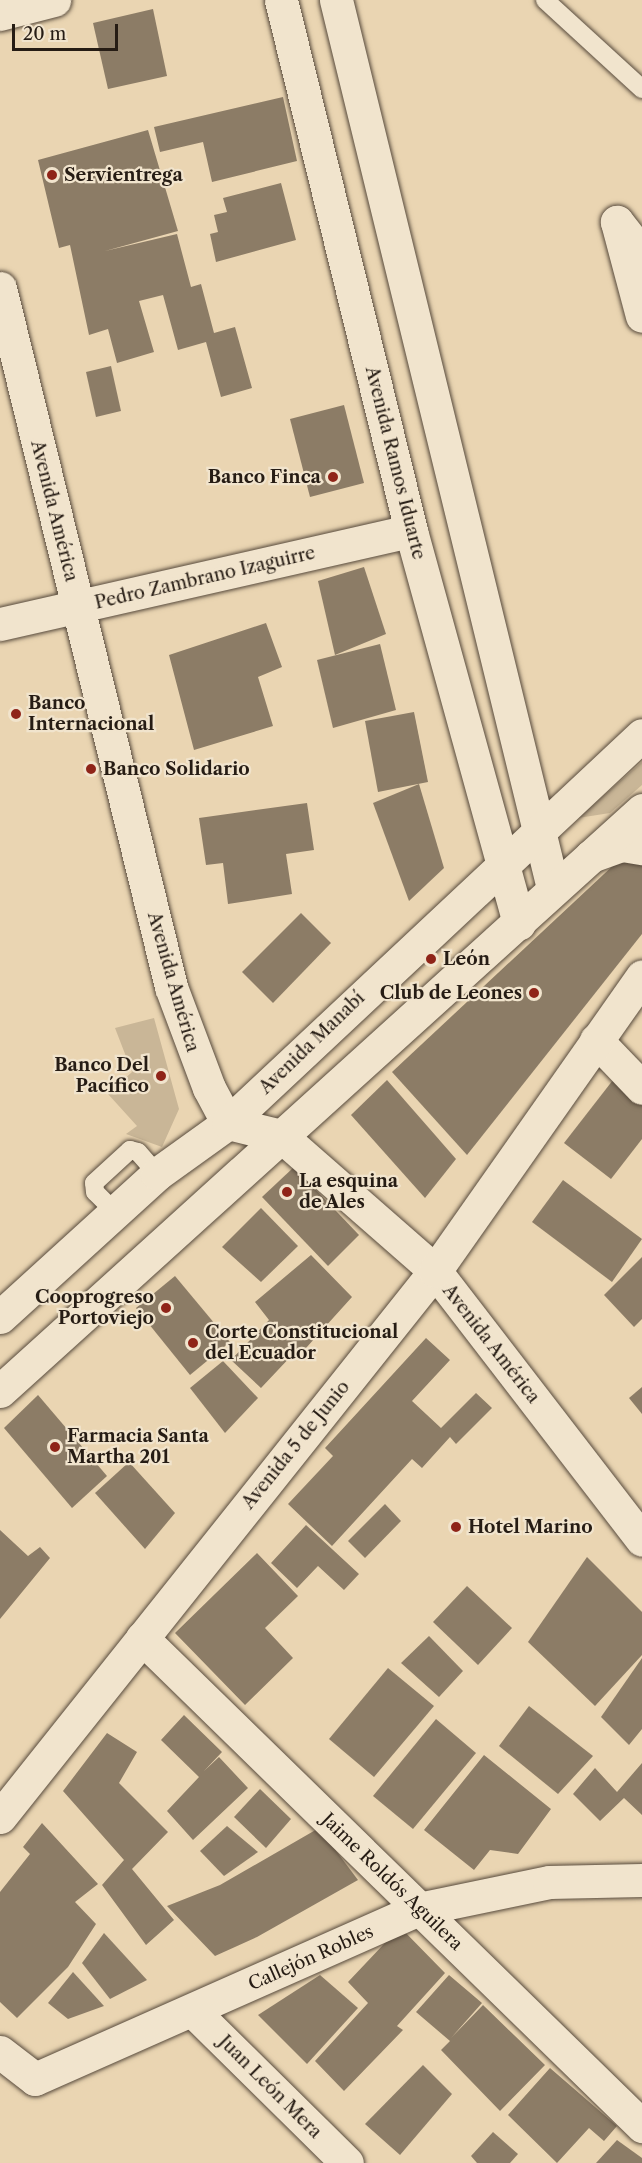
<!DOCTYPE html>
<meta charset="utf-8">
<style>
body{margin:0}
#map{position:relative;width:642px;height:2163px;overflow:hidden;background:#ead5b2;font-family:"Libre Caslon Text",serif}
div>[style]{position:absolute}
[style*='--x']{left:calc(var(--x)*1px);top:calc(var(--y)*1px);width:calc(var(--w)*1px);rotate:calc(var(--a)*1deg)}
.green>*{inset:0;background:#c9b697}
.building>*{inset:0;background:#8c7c66}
.roads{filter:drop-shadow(0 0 2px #574a3c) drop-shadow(0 0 2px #574a3c)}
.service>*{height:18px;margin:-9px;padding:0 9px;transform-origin:9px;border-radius:9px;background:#f1e4cd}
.minor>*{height:33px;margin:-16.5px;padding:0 16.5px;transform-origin:16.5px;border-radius:16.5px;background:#f1e4cd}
.tertiary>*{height:33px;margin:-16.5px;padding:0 16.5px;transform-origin:16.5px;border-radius:16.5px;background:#f1e4cd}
.secondary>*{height:33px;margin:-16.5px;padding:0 16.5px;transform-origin:16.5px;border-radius:16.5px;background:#f1e4cd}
.dots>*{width:16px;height:16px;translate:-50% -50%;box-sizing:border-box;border:3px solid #f1e4cd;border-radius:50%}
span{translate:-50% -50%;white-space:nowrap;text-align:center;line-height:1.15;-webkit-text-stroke:4.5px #f1e4cd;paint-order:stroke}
.poi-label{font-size:18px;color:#261c14;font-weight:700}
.left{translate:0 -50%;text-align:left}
.right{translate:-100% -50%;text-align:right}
.street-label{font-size:18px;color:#261c14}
.scale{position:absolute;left:12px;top:24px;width:106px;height:27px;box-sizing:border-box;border:3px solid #261c14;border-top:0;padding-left:8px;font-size:18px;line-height:21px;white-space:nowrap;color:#261c14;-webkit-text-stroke:4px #f1e4cd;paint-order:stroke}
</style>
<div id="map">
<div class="green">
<i style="clip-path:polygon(642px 762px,642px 785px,610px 813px,578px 818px)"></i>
<i style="clip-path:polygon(154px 1018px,179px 1109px,162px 1147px,126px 1134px,137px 1126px,108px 1094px,132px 1072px,115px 1028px)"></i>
</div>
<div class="building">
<i style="clip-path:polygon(153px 9px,167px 76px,108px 89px,93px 23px)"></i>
<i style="clip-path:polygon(283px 97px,297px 161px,212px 182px,203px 142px,160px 152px,154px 127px)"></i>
<i style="clip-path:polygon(148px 130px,178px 231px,105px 251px,177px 234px,191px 287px,201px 284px,214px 333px,235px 327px,252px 388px,221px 397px,206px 342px,178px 350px,163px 295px,139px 301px,154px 352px,117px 363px,108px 329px,89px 335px,70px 245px,59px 248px,38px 160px)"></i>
<i style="clip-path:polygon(281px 183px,296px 240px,216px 262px,210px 234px,218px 232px,214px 215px,227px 212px,223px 198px)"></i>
<i style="clip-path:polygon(111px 366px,121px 411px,96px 417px,86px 372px)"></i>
<i style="clip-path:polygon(344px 405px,364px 483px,310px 497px,290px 419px)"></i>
<i style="clip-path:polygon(364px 567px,386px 634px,335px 655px,318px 581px)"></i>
<i style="clip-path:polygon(266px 623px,282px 667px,258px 677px,273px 726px,194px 750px,169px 655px)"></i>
<i style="clip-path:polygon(380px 644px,396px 710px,333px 728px,317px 660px)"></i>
<i style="clip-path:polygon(414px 712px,428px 782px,378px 792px,365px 721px)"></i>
<i style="clip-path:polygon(419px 784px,444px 868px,409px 901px,373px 803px)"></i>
<i style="clip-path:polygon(307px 803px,314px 850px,286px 854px,292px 894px,228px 904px,223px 863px,206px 865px,199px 818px)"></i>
<i style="clip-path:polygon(619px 860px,642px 860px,642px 934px,467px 1155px,392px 1072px)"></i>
<i style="clip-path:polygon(301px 913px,331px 943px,273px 1003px,242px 972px)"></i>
<i style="clip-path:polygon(387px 1080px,456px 1159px,425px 1198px,351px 1115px)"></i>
<i style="clip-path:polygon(613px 1080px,642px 1103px,642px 1139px,611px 1179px,564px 1143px)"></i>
<i style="clip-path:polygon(294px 1167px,359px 1235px,328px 1266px,262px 1197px)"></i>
<i style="clip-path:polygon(563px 1180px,642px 1239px,612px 1282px,532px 1222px)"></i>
<i style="clip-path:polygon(261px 1208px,298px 1246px,261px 1282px,222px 1247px)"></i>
<i style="clip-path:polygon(311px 1255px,352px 1297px,297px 1358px,294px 1353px,261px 1388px,231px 1360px,269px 1320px,255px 1302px)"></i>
<i style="clip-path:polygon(642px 1257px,642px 1319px,634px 1327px,604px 1295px)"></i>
<i style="clip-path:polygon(175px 1276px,230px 1342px,190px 1375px,136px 1308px)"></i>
<i style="clip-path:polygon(426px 1338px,450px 1360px,412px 1401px,441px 1428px,476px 1393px,492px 1408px,456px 1444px,450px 1437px,422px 1468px,412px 1459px,332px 1546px,288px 1504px,333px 1456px,325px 1448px)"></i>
<i style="clip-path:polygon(223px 1361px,258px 1398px,225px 1433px,190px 1388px)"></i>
<i style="clip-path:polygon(642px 1387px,642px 1414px,629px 1398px)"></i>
<i style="clip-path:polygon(38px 1395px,107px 1476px,72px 1508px,4px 1428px)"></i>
<i style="clip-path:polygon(129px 1462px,175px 1513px,145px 1549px,95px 1493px)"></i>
<i style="clip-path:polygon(385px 1504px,401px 1521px,365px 1558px,348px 1541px)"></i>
<i style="clip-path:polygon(306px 1525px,359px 1574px,344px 1590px,318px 1566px,297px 1588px,271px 1563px)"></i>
<i style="clip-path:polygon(0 1530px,28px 1556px,40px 1547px,50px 1558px,0 1619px)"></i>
<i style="clip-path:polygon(257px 1553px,298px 1596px,265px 1628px,293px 1658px,245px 1705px,175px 1633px)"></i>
<i style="clip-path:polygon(587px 1557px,642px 1612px,642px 1655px,595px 1706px,528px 1642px)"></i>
<i style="clip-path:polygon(467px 1586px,512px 1628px,478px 1665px,433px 1622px)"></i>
<i style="clip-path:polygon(429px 1636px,463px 1671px,439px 1697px,401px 1663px)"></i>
<i style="clip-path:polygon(642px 1658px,642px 1729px,629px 1745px,601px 1717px)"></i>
<i style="clip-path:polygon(388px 1668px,434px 1706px,374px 1777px,329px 1739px)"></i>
<i style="clip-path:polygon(529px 1706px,593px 1756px,558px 1794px,499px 1746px)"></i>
<i style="clip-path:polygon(184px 1715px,222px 1752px,204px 1771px,219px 1757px,248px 1788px,193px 1840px,167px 1811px,199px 1777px,161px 1740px)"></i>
<i style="clip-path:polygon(436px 1719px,476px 1753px,413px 1829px,373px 1796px)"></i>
<i style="clip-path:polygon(107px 1733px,137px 1752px,119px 1783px,168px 1832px,132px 1869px,174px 1920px,146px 1945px,102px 1885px,124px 1860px,63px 1791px)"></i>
<i style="clip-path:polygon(484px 1755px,551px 1809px,518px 1854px,490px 1850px,474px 1870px,424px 1830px)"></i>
<i style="clip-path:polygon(642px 1763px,642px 1815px,624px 1798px,600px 1821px,573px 1794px,595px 1768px,617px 1792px)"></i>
<i style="clip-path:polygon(260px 1789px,291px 1819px,266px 1848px,234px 1817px)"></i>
<i style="clip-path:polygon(42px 1823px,98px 1884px,75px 1902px,96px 1924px,68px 1967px,17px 2018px,0 2002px,0 1892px,30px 1854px,23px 1847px)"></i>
<i style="clip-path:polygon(227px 1826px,258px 1852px,224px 1876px,200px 1851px)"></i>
<i style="clip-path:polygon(319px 1828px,358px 1880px,257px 1937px,215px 1956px,167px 1906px,220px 1885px)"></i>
<i style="clip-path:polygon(400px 1927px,445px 1973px,397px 2026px,403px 2030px,344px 2091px,315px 2061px,368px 2003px,348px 1982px)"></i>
<i style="clip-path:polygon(104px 1933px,147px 1980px,110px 1999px,82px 1963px)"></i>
<i style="clip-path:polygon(73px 1972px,104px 2006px,68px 2019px,48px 2003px)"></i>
<i style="clip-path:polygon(320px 1975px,358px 2008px,307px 2064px,258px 2015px)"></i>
<i style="clip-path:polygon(449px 1975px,482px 2003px,451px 2038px,483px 2005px,545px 2065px,500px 2111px,441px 2050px,450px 2041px,416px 2012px)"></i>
<i style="clip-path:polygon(423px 2065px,452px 2094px,400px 2155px,365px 2124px)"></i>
<i style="clip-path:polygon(550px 2068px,617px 2126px,604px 2141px,589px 2128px,557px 2163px,508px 2115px)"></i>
<i style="clip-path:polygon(493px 2132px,518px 2154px,510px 2163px,477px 2163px,471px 2156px)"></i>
<i style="clip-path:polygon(617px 2140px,642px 2158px,642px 2163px,596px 2163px)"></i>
</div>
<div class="roads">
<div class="service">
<i style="--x:545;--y:0;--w:132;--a:42.5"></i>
<i style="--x:115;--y:1212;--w:28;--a:-135"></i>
<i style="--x:95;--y:1192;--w:9;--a:-96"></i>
<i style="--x:94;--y:1183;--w:49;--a:-42.5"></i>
<i style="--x:130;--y:1150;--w:8;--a:14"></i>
<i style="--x:138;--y:1152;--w:29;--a:49"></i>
</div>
<div class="minor">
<i style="--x:281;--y:0;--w:547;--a:76.24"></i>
<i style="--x:411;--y:531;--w:407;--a:74.6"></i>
<i style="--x:336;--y:0;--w:914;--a:76.27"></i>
<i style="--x:0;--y:14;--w:56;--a:-14.5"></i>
<i style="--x:642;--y:254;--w:41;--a:-128"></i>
<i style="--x:617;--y:222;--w:97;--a:75.1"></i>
<i style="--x:0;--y:624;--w:421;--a:-12.8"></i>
<i style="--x:596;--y:1040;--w:66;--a:46.2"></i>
<i style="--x:142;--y:1638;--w:699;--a:44.3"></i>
<i style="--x:193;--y:2011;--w:216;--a:44.6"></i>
<i style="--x:0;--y:2052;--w:44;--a:37.6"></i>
<i style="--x:35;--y:2079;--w:420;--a:-23.9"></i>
<i style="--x:419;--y:1909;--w:133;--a:-11.7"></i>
<i style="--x:549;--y:1882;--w:93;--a:-1.2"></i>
</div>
<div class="tertiary">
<i style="--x:0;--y:288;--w:720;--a:76.25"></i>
<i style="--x:171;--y:987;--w:108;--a:69.4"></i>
<i style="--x:209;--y:1088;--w:40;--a:62"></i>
<i style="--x:228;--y:1123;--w:55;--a:13.8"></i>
<i style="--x:281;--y:1136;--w:205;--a:41.2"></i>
<i style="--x:435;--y:1271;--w:339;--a:52.4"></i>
<i style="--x:0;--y:1817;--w:698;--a:-51.46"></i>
<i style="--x:435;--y:1271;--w:360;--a:-54.9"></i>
</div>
<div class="secondary">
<i style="--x:591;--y:856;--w:33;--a:-20"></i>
<i style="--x:622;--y:845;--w:20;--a:9"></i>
<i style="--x:0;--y:1317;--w:212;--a:-42.3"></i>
<i style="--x:157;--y:1174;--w:87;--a:-35.7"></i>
<i style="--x:228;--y:1123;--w:567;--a:-43.14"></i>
<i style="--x:0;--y:1391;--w:866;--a:-42.14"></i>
</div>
</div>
<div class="dots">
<i style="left:52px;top:175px;background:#8f2418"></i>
<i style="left:333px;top:477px;background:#8f2418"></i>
<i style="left:16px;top:714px;background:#8f2418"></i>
<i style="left:91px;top:769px;background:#8f2418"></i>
<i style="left:431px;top:959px;background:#8f2418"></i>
<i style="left:534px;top:993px;background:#8f2418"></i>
<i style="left:161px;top:1076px;background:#8f2418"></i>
<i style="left:287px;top:1192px;background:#8f2418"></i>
<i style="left:166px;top:1308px;background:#8f2418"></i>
<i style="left:193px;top:1343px;background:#8f2418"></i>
<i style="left:55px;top:1447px;background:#8f2418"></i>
<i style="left:456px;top:1527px;background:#8f2418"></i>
</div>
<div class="poi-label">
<span class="left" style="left:64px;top:175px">Servientrega</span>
<span class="right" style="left:321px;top:477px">Banco Finca</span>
<span class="left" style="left:28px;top:714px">Banco<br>Internacional</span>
<span class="left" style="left:103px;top:769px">Banco Solidario</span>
<span class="left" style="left:443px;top:959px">León</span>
<span class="right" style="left:522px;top:993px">Club de Leones</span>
<span class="right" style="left:149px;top:1076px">Banco Del<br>Pacífico</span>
<span class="left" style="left:299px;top:1192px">La esquina<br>de Ales</span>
<span class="right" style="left:154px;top:1308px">Cooprogreso<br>Portoviejo</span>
<span class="left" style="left:205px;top:1343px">Corte Constitucional<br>del Ecuador</span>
<span class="left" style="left:67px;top:1447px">Farmacia Santa<br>Martha 201</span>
<span class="left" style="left:468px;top:1527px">Hotel Marino</span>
</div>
<div class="street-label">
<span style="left:395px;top:463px;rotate:76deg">Avenida Ramos Iduarte</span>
<span style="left:54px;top:511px;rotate:76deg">Avenida América</span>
<span style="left:205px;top:578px;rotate:-13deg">Pedro Zambrano Izaguirre</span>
<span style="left:173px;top:982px;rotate:74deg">Avenida América</span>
<span style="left:312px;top:1043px;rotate:-44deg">Avenida Manabí</span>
<span style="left:491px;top:1344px;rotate:52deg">Avenida América</span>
<span style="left:296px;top:1445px;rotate:-51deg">Avenida 5 de Junio</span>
<span style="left:392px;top:1882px;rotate:44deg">Jaime Roldós Aguilera</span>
<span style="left:311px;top:1958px;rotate:-24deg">Callejón Robles</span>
<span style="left:270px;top:2087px;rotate:45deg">Juan León Mera</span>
</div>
<div class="scale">20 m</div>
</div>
